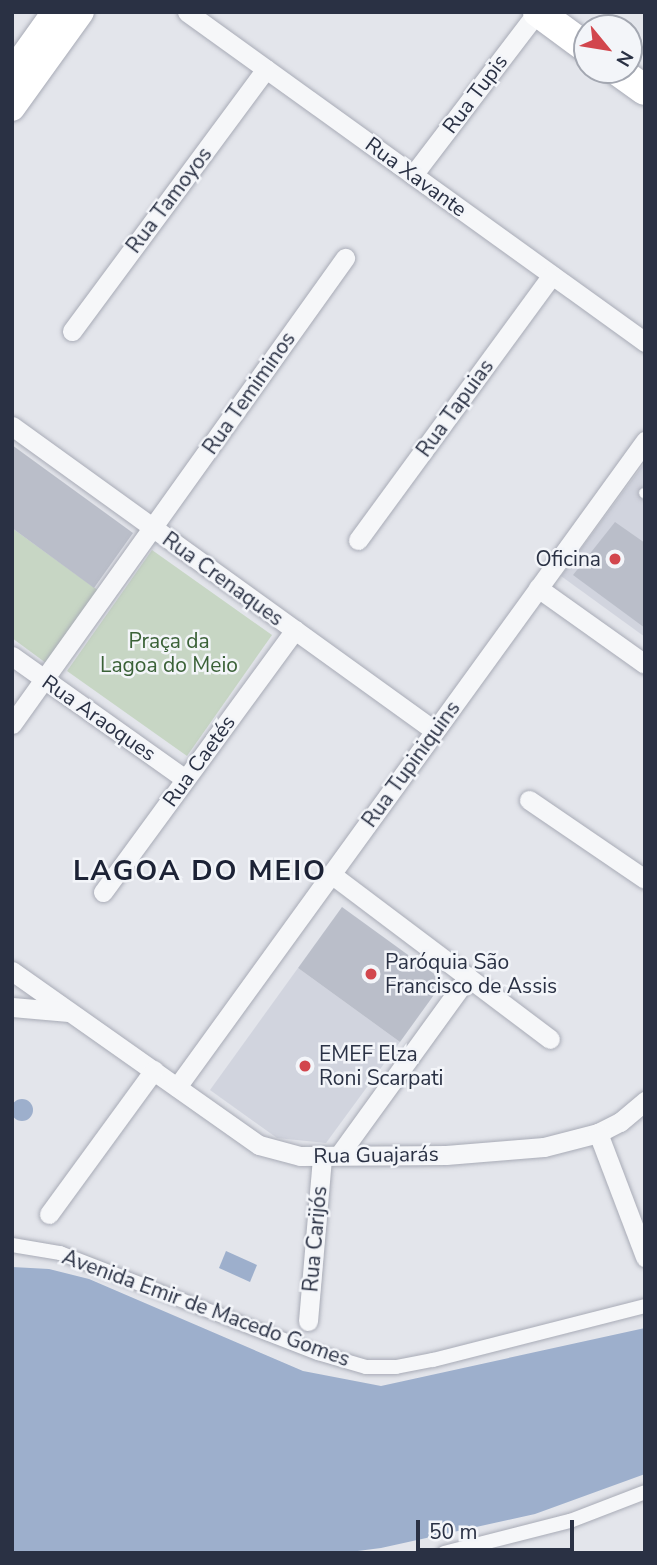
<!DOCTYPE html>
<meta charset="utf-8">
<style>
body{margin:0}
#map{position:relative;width:657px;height:1565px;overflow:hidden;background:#e3e5eb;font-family:"Nunito Sans",sans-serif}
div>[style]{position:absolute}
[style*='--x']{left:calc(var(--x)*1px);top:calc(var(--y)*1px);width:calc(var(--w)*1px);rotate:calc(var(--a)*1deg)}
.built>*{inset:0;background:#d1d4de}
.green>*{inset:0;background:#c7d6c4}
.water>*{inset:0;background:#9dafcc}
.round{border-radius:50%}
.building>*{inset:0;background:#babec9}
.roads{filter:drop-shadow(0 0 2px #a8abb6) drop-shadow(0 0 2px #a8abb6)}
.service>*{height:10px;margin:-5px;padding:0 5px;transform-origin:5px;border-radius:5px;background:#f6f7f9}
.pedestrian>*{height:14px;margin:-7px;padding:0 7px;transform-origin:7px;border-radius:7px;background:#f6f7f9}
.minor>*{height:19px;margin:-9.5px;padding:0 9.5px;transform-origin:9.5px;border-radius:9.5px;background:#f6f7f9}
.secondary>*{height:26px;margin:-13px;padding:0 13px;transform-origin:13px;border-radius:13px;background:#fff}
.primary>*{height:30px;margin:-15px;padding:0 15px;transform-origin:15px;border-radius:15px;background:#fff}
.dots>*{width:19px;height:19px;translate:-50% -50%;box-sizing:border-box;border:4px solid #f3f5f9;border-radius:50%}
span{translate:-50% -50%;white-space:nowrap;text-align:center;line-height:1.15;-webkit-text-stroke:5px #f3f5f9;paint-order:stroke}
.street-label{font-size:21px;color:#2a3144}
.poi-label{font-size:21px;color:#2a3144}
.right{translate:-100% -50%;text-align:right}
.left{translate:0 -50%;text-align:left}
.park-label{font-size:21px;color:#3a6137}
.district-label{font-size:28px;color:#1c2235;font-weight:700;letter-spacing:2px}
.frame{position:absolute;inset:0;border:14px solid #2a3144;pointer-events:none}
.north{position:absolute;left:573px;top:14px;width:70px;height:70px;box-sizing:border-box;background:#f3f5f9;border:2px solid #a3a7b1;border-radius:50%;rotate:120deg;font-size:19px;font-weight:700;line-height:28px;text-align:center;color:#2a3144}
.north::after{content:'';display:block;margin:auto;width:24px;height:32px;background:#d2464d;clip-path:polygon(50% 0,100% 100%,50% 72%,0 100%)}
.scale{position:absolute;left:416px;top:1520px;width:158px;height:32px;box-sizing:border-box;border:4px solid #2a3144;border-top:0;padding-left:9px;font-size:21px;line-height:24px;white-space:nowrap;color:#2a3144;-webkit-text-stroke:5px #f3f5f9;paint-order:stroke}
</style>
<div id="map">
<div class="built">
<i style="clip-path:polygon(645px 462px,645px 637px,561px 576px)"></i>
<i style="clip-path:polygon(298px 968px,400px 1042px,326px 1143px,277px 1138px,210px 1090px)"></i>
</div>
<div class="green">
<i style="clip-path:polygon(12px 528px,99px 591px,46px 663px,12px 638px)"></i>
<i style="clip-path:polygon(152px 550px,272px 635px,187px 756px,67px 671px)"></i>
</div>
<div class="water">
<i class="round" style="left:11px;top:1099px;width:22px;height:22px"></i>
<i style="clip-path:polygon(226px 1251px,257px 1265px,250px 1282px,219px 1268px)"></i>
<i style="clip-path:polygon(12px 1267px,49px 1269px,89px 1279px,303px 1371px,381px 1386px,645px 1328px,645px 1474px,535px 1514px,381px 1548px,342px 1553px,12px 1553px)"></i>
</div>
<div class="building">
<i style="clip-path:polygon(12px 445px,133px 533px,94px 588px,12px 528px)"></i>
<i style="clip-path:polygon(615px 522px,645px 543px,645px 628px,573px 575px)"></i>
<i style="clip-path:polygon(342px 907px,444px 981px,400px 1042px,298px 968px)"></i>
</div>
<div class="roads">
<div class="service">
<i style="--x:644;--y:493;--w:1;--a:45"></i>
</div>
<div class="pedestrian">
<i style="--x:12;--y:1245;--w:49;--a:9.5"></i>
<i style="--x:60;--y:1253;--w:277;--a:21.2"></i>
<i style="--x:318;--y:1353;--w:50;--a:16.3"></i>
<i style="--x:366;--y:1367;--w:30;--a:0"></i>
<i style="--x:396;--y:1367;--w:38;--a:-11"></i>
<i style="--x:433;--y:1360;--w:219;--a:-14.3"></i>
<i style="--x:444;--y:1553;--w:130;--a:-14.3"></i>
<i style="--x:570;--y:1521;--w:80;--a:-21.1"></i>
</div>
<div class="minor">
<i style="--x:187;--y:12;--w:565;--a:35.77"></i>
<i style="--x:413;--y:175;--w:205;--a:-52.7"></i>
<i style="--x:72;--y:331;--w:326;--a:-53.5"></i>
<i style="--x:12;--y:426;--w:521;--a:35.79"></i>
<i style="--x:358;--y:540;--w:328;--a:-53.8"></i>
<i style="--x:538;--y:588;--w:131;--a:35.4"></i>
<i style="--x:12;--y:656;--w:212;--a:35.4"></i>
<i style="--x:12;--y:724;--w:573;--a:-54.45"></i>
<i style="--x:529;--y:800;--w:140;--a:34.3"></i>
<i style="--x:331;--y:874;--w:274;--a:37"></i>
<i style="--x:103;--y:892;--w:325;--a:-53.8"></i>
<i style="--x:12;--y:971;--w:302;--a:35.2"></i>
<i style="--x:259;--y:1145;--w:42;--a:15"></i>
<i style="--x:300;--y:1156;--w:146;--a:-0.4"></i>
<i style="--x:446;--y:1155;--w:98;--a:-4.7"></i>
<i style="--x:544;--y:1147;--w:56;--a:-14.5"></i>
<i style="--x:598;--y:1133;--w:25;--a:-27"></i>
<i style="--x:620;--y:1122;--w:33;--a:-40"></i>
<i style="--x:12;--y:1007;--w:57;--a:5"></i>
<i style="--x:177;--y:1087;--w:798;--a:-54.08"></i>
<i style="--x:598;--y:1133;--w:133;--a:69.2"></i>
<i style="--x:339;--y:1155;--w:220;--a:-54.1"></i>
<i style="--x:49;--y:1214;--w:178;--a:-53.9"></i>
<i style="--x:308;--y:1321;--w:164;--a:-85.1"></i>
</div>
<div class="secondary">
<i style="--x:12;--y:72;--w:74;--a:-54.4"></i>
<i style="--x:12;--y:108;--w:118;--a:-54.3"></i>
</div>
<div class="primary">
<i style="--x:538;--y:12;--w:61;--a:36.3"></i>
<i style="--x:617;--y:70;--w:34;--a:36"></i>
</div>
</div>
<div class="dots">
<i style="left:615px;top:559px;background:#d2464d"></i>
<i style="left:371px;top:974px;background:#d2464d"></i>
<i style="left:305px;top:1066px;background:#d2464d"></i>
</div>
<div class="street-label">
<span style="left:475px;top:94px;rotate:-53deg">Rua Tupis</span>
<span style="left:416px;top:177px;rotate:36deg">Rua Xavante</span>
<span style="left:169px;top:200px;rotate:-53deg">Rua Tamoyos</span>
<span style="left:249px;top:393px;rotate:-55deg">Rua Temiminos</span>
<span style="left:455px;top:408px;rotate:-54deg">Rua Tapuias</span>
<span style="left:223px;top:579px;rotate:36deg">Rua Crenaques</span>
<span style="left:99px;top:718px;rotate:35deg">Rua Araoques</span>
<span style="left:199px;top:761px;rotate:-54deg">Rua Caetés</span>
<span style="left:411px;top:764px;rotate:-54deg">Rua Tupiniquins</span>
<span style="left:376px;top:1155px;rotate:-1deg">Rua Guajarás</span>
<span style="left:315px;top:1239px;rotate:-85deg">Rua Carijós</span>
<span style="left:206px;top:1308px;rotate:20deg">Avenida Emir de Macedo Gomes</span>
</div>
<div class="poi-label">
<span class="right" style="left:601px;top:559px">Oficina</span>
<span class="left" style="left:385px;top:974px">Paróquia São<br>Francisco de Assis</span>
<span class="left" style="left:319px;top:1066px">EMEF Elza<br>Roni Scarpati</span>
</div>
<div class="park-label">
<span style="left:169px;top:653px">Praça da<br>Lagoa do Meio</span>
</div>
<div class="district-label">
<span style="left:200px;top:871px">LAGOA DO MEIO</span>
</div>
<div class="frame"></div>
<div class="north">N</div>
<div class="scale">50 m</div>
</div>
